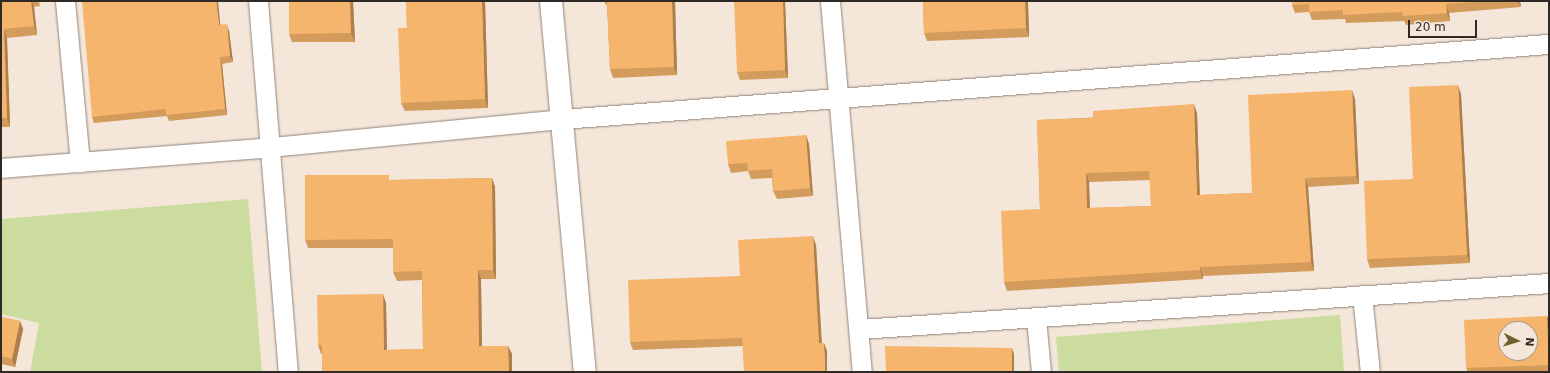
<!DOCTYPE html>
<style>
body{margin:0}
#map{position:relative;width:1550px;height:373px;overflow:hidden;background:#f5e6da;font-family:"DejaVu Sans",sans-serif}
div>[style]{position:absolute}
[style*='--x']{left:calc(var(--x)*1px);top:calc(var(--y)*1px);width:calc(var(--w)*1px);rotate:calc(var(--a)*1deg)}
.green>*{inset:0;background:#ccdc9e}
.roads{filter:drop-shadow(0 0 1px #918379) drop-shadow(0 0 1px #918379)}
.minor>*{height:19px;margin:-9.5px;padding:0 9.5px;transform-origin:9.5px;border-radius:9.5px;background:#fff}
.tertiary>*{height:22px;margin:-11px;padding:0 11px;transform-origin:11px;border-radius:11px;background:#fff}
.wall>*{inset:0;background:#d39c5d}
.shaded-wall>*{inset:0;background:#ac7f4c}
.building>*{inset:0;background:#f5b56c}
span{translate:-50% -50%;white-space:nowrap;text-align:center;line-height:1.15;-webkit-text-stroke:4px #f5e6da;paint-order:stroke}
.frame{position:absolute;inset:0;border:2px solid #2f2a25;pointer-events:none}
.north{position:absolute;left:1498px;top:321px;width:40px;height:40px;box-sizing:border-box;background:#f5e6da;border:1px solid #a69b92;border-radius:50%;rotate:95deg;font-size:11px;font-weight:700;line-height:16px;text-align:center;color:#2f2a25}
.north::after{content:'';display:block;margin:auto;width:14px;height:18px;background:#70622f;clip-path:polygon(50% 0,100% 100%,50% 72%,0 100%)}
.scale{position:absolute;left:1408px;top:20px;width:69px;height:18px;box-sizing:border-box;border:2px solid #2f2a25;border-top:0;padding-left:5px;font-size:12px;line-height:14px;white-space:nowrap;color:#2f2a25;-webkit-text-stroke:3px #f5e6da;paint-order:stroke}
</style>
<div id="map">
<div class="green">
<i style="clip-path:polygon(248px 199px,262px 372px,30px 372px,39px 323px,1px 314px,1px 219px)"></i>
<i style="clip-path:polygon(1340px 315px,1344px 372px,1059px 372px,1056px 337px)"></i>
</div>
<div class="roads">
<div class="minor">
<i style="--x:65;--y:1;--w:162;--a:84.7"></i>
<i style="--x:258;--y:1;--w:372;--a:85.4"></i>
<i style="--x:830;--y:1;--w:372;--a:85.1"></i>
<i style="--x:1;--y:168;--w:271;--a:-4.4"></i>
<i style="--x:271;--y:147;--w:292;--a:-5.5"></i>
<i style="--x:562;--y:119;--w:990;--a:-4.35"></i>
<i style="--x:1362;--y:295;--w:77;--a:84.1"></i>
<i style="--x:1036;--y:318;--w:54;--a:84.7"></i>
<i style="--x:859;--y:329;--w:692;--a:-3.81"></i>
</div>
<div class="tertiary">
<i style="--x:551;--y:1;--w:373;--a:84.8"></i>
</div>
</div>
<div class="wall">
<i style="clip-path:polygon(1px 1px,39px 1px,40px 6px,34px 7px,37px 35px,7px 38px,10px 127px,1px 127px)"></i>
<i style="clip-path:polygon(353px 1px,355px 42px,292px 42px,289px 34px)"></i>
<i style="clip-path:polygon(406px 1px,485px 1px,488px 108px,405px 111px,401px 103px,407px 28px)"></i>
<i style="clip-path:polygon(604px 1px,675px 1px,677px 75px,613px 78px,610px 69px,607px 5px,606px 5px)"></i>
<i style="clip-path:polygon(785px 1px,788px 78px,740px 80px,737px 72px)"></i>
<i style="clip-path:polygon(923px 1px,1028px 1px,1029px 37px,927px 41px,924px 33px)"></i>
<i style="clip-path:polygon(1292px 1px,1520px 1px,1521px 7px,1449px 13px,1450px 21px,1406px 25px,1404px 21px,1346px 23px,1345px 19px,1312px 20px,1309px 12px,1295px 13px,1292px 5px)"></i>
<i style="clip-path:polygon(221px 25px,229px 31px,233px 62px,222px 64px,227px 115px,169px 121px,167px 116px,94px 123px,92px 117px)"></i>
<i style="clip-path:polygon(1461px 94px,1470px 263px,1370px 268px,1367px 259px)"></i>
<i style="clip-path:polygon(evenodd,1355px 99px,1359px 184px,1308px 187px,1314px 271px,1203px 276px,1203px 279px,1007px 291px,1004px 282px,1040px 209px,1037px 120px,1197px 113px,1200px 195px,1252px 193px,1355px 99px,1150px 180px,1151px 206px,1090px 208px,1089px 182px,1150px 180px)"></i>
<i style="clip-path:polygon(806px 135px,809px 144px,813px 196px,777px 199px,773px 191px,772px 178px,751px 179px,748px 171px,731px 173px,728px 164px)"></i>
<i style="clip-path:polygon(492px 178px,495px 187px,496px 279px,481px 279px,482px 346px,508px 346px,512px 354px,512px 372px,322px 372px,322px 354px,321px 354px,318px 345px,386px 303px,387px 350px,423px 349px,422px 280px,397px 281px,393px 272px,393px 248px,308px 248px,305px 240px,391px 180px)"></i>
<i style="clip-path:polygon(816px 245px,822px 343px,824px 343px,827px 351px,743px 346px,633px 350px,630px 342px,740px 276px)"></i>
<i style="clip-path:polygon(1547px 316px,1549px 321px,1549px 372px,1468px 372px,1466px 368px)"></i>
<i style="clip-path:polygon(1px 317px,20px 321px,23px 329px,15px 367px,1px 364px)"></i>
</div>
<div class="shaded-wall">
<i style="clip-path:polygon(31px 1px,32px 1px,34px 7px,37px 35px,34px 26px)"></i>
<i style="clip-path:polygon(216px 1px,218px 1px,221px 32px,219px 25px)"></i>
<i style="clip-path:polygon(350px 1px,353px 1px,355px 42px,351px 33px)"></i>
<i style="clip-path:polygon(482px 1px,485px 1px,488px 108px,485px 99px)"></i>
<i style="clip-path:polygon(672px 1px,675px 1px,677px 75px,674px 67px)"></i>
<i style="clip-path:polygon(783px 1px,785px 1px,788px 78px,785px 70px)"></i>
<i style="clip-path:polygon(1025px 1px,1028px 1px,1029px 37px,1026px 28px)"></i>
<i style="clip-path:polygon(1518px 1px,1520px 1px,1521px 7px)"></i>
<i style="clip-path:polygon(1446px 4px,1449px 13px,1450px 21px,1447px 13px)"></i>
<i style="clip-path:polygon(227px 24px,229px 31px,233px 62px,230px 56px)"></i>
<i style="clip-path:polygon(4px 29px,7px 38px,10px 127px,7px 118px)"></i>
<i style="clip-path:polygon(220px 57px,222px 64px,227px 115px,225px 109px)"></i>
<i style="clip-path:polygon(1458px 85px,1461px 94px,1470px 263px,1467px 255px)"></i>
<i style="clip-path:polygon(1352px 90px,1355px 99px,1359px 184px,1356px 176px)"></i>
<i style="clip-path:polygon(1194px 104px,1197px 113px,1200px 204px,1197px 195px)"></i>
<i style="clip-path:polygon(806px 135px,809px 144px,813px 196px,810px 188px)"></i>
<i style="clip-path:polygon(1086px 173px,1089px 182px,1090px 217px,1087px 208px)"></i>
<i style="clip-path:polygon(492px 178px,495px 187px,496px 279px,493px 270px)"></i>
<i style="clip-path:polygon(1305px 178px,1308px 187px,1314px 271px,1311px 262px)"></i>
<i style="clip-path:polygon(813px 236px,816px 245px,822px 351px,819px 343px)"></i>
<i style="clip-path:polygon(1200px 267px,1203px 276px,1203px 279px,1200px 270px)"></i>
<i style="clip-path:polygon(478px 270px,481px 279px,482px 355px,479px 346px)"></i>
<i style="clip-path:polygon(383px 294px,386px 303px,387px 359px,384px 350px)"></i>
<i style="clip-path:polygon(1547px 316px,1549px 321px,1549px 360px)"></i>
<i style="clip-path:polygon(20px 321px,23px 329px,15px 367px,12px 359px)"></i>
<i style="clip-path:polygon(824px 343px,827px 351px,827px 372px,825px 372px)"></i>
<i style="clip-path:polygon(508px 346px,512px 354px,512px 372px,509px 372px)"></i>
<i style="clip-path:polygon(1012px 348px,1014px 354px,1014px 372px,1012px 372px)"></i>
</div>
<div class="building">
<i style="clip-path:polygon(1px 1px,31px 1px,34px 26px,4px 29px,7px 118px,1px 118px)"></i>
<i style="clip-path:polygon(82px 1px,216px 1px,219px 25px,227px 24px,230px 56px,220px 57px,225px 109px,166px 115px,166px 109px,92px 117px)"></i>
<i style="clip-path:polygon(289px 1px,350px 1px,351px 33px,289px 34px)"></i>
<i style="clip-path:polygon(406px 1px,482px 1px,485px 99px,401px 103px,398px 28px,407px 28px)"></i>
<i style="clip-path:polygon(607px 1px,672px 1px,674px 67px,610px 69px)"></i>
<i style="clip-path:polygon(734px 1px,783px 1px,785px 70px,737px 72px)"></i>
<i style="clip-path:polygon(923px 1px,1025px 1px,1026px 28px,924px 33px)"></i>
<i style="clip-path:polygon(1292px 1px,1488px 1px,1446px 4px,1447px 13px,1403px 16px,1402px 12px,1343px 15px,1343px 10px,1309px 12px,1309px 4px,1292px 5px)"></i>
<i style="clip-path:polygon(1458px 85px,1467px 255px,1367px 259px,1364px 181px,1413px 179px,1409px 87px)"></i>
<i style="clip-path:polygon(evenodd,1352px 90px,1356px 176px,1305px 178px,1311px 262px,1200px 267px,1200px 270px,1004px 282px,1001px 211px,1040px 209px,1037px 120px,1093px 118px,1093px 111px,1194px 104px,1197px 195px,1252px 193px,1248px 95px,1352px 90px,1149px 171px,1151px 206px,1087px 208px,1086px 173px,1149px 171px)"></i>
<i style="clip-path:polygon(806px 135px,810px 188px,773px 191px,772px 169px,748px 171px,747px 163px,728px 164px,726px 141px)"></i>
<i style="clip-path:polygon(305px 175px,389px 175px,389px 180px,492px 178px,493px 270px,478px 270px,479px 346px,508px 346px,509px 372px,322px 372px,322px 345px,318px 345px,317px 295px,383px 294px,384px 350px,423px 349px,422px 271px,393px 272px,393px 239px,305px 240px)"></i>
<i style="clip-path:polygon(813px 236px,819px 343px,824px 343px,825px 372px,744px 372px,742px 338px,630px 342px,628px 280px,740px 276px,738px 240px)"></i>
<i style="clip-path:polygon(evenodd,1547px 316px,1549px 365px,1466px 368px,1464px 320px,1547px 316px,1506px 329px,1530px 329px,1530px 353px,1506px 353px,1506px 329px)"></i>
<i style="clip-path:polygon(1px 317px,20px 321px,12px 359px,1px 356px)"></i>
<i style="clip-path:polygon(885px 346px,1012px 348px,1012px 372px,886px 372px)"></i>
</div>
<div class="frame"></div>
<div class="north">N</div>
<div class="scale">20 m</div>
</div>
